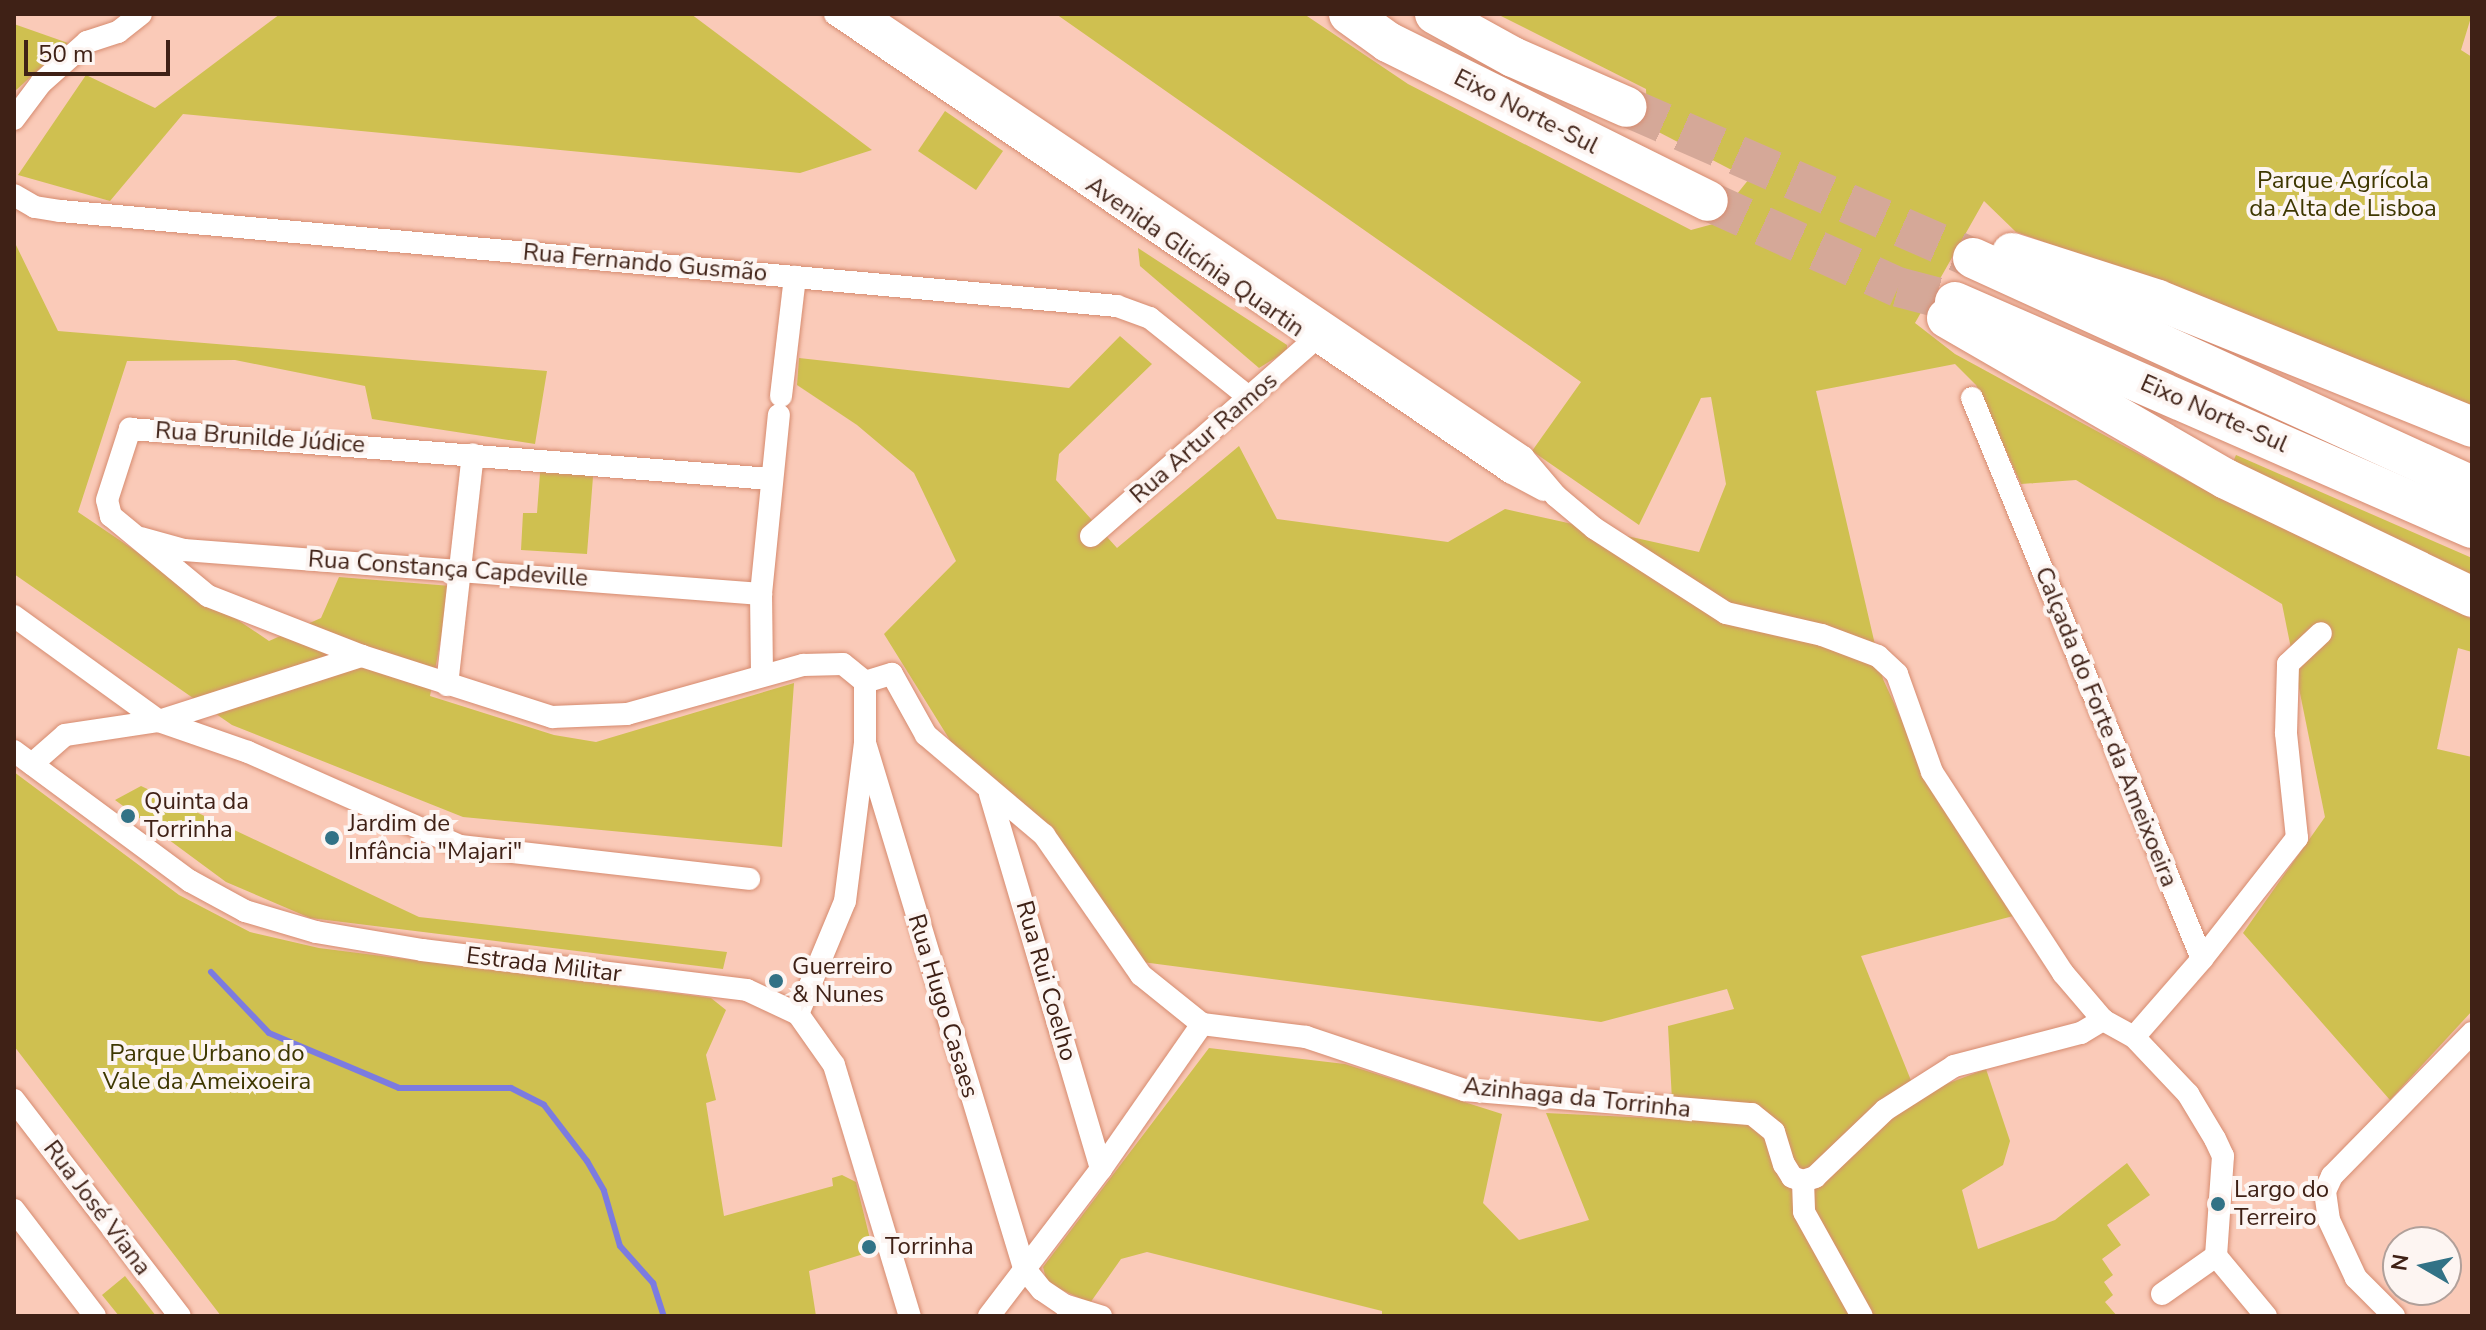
<!DOCTYPE html>
<meta charset="utf-8">
<style>
body{margin:0}
#map{position:relative;width:2486px;height:1330px;overflow:hidden;background:#facab8;font-family:"Nunito Sans",sans-serif}
div>[style]{position:absolute}
[style*='--x']{left:calc(var(--x)*1px);top:calc(var(--y)*1px);width:calc(var(--w)*1px);rotate:calc(var(--a)*1deg)}
.green>*{inset:0;background:#cfc050}
.stream>*{height:6px;margin:-3px;padding:0 3px;transform-origin:3px;border-radius:3px;background:#7c7be0}
.highway-tunnel>*{height:40px;margin-top:-20px;transform-origin:0;background:repeating-linear-gradient(90deg,#d5a898 0 40px,transparent 0 60px)}
.roads{filter:drop-shadow(0 0 2px #d68b6f) drop-shadow(0 0 2px #d68b6f)}
.street>*{height:22px;margin:-11px;padding:0 11px;transform-origin:11px;border-radius:11px;background:#fff}
.highway>*{height:40px;margin:-20px;padding:0 20px;transform-origin:20px;border-radius:20px;background:#fff}
.dots>*{width:22px;height:22px;translate:-50% -50%;box-sizing:border-box;border:4px solid #fdf5f2;border-radius:50%}
span{translate:-50% -50%;white-space:nowrap;text-align:center;line-height:1.15;-webkit-text-stroke:8px #fdf5f2;paint-order:stroke}
.street-label{font-size:24px;color:#3f2116}
.park-label{font-size:24px;color:#3e3700}
.poi-label{font-size:24px;color:#3f2116}
.left{translate:0 -50%;text-align:left}
.frame{position:absolute;inset:0;border:16px solid #3f2116;pointer-events:none}
.north{position:absolute;left:2382px;top:1226px;width:80px;height:80px;box-sizing:border-box;background:#fdf5f2;border:2px solid #b1a09a;border-radius:50%;rotate:279deg;font-size:22px;font-weight:700;line-height:32px;text-align:center;color:#3f2116}
.north::after{content:'';display:block;margin:auto;width:28px;height:36px;background:#327286;clip-path:polygon(50% 0,100% 100%,50% 72%,0 100%)}
.scale{position:absolute;left:24px;top:40px;width:146px;height:36px;box-sizing:border-box;border:4px solid #3f2116;border-top:0;padding-left:10px;font-size:24px;line-height:28px;white-space:nowrap;color:#3f2116;-webkit-text-stroke:6px #fdf5f2;paint-order:stroke}
</style>
<div id="map">
<div class="green">
<i style="clip-path:polygon(280px 14px,691px 14px,872px 150px,800px 173px,183px 114px,110px 201px,18px 175px,86px 75px,155px 108px)"></i>
<i style="clip-path:polygon(1056px 14px,1304px 14px,1408px 84px,1691px 230px,1713px 224px,1749px 179px,1647px 126px,1646px 89px,1497px 14px,2472px 14px,2461px 50px,2472px 57px,2472px 408px,2180px 290px,2016px 232px,1984px 201px,1915px 323px,1955px 354px,2218px 497px,2472px 619px,2472px 652px,2458px 648px,2437px 749px,2472px 757px,2472px 1011px,2390px 1100px,2243px 933px,2325px 817px,2282px 604px,2076px 480px,2021px 484px,1976px 385px,1955px 364px,1816px 391px,1883px 679px,1929px 779px,2017px 915px,1861px 956px,1912px 1083px,1925px 1092px,1986px 1069px,2010px 1141px,2003px 1165px,1962px 1190px,1978px 1249px,2055px 1220px,2127px 1163px,2147px 1191px,2150px 1195px,2107px 1225px,2121px 1245px,2102px 1259px,2113px 1275px,2104px 1282px,2113px 1295px,2105px 1302px,2117px 1316px,1382px 1316px,1382px 1311px,1147px 1252px,1121px 1259px,1090px 1303px,1047px 1283px,1043px 1267px,1209px 1048px,1345px 1064px,1502px 1114px,1483px 1203px,1519px 1240px,1589px 1220px,1546px 1113px,1673px 1119px,1668px 1026px,1734px 1009px,1727px 989px,1601px 1022px,1142px 962px,953px 745px,884px 634px,956px 561px,914px 473px,857px 425px,797px 385px,799px 358px,1069px 388px,1120px 336px,1152px 364px,1059px 454px,1056px 480px,1117px 548px,1239px 446px,1277px 519px,1448px 542px,1505px 509px,1699px 552px,1726px 484px,1711px 397px,1701px 398px,1639px 525px,1532px 451px,1581px 382px)"></i>
<i style="clip-path:polygon(14px 24px,68px 43px,14px 92px)"></i>
<i style="clip-path:polygon(945px 111px,1003px 151px,976px 190px,918px 151px)"></i>
<i style="clip-path:polygon(14px 241px,58px 331px,547px 371px,535px 444px,372px 419px,365px 386px,235px 360px,127px 361px,78px 512px,269px 641px,321px 618px,339px 577px,451px 586px,430px 696px,554px 735px,596px 742px,794px 683px,782px 847px,463px 817px,232px 725px,14px 574px)"></i>
<i style="clip-path:polygon(1138px 248px,1287px 345px,1287px 351px,1259px 368px,1140px 266px)"></i>
<i style="clip-path:polygon(2236px 455px,2472px 558px,2472px 579px,2232px 464px)"></i>
<i style="clip-path:polygon(541px 460px,594px 464px,587px 554px,521px 550px,523px 513px,537px 513px)"></i>
<i style="clip-path:polygon(14px 772px,179px 895px,250px 932px,319px 948px,711px 998px,726px 1010px,706px 1055px,716px 1100px,706px 1103px,724px 1216px,833px 1186px,832px 1178px,842px 1175px,856px 1182px,873px 1251px,809px 1271px,816px 1316px,221px 1316px,14px 1046px)"></i>
<i style="clip-path:polygon(141px 786px,419px 917px,727px 952px,723px 969px,310px 918px,226px 882px,115px 800px)"></i>
<i style="clip-path:polygon(125px 1276px,156px 1316px,119px 1316px,102px 1295px)"></i>
</div>
<div class="stream">
<i style="--x:211;--y:972;--w:84;--a:46.4"></i>
<i style="--x:269;--y:1033;--w:141;--a:22.9"></i>
<i style="--x:399;--y:1088;--w:112;--a:0"></i>
<i style="--x:511;--y:1088;--w:37;--a:27"></i>
<i style="--x:544;--y:1105;--w:71;--a:52.5"></i>
<i style="--x:587;--y:1161;--w:34;--a:60"></i>
<i style="--x:604;--y:1191;--w:57;--a:73.8"></i>
<i style="--x:620;--y:1246;--w:50;--a:48.3"></i>
<i style="--x:653;--y:1283;--w:35;--a:72"></i>
</div>
<div class="highway-tunnel">
<i style="--x:1627;--y:107;--w:378;--a:23.6"></i>
<i style="--x:1708;--y:201;--w:209;--a:24.4"></i>
<i style="--x:1898;--y:287;--w:59;--a:14.7"></i>
</div>
<div class="roads">
<div class="street">
<i style="--x:835;--y:14;--w:816;--a:34.16"></i>
<i style="--x:1510;--y:472;--w:38;--a:28"></i>
<i style="--x:867;--y:14;--w:792;--a:34.03"></i>
<i style="--x:1523;--y:457;--w:51;--a:49.8"></i>
<i style="--x:1556;--y:496;--w:50;--a:40.1"></i>
<i style="--x:1594;--y:528;--w:157;--a:32.8"></i>
<i style="--x:1726;--y:613;--w:98;--a:12.9"></i>
<i style="--x:1822;--y:635;--w:60;--a:20.6"></i>
<i style="--x:1878;--y:656;--w:26;--a:43"></i>
<i style="--x:1897;--y:674;--w:104;--a:70.3"></i>
<i style="--x:1932;--y:772;--w:240;--a:56.9"></i>
<i style="--x:2063;--y:973;--w:62;--a:49.6"></i>
<i style="--x:2103;--y:1020;--w:35;--a:29"></i>
<i style="--x:2134;--y:1037;--w:79;--a:46.5"></i>
<i style="--x:2188;--y:1094;--w:52;--a:59"></i>
<i style="--x:2215;--y:1139;--w:19;--a:65"></i>
<i style="--x:2223;--y:1156;--w:100;--a:94"></i>
<i style="--x:14;--y:119;--w:45;--a:-53.1"></i>
<i style="--x:41;--y:83;--w:62;--a:-41.7"></i>
<i style="--x:87;--y:42;--w:33;--a:-18"></i>
<i style="--x:118;--y:32;--w:29;--a:-38"></i>
<i style="--x:14;--y:195;--w:24;--a:30"></i>
<i style="--x:35;--y:207;--w:26;--a:9"></i>
<i style="--x:61;--y:211;--w:1060;--a:5.14"></i>
<i style="--x:1117;--y:306;--w:35;--a:20"></i>
<i style="--x:1150;--y:318;--w:128;--a:38.7"></i>
<i style="--x:781;--y:396;--w:120;--a:-83.3"></i>
<i style="--x:1972;--y:398;--w:606;--a:67.71"></i>
<i style="--x:2202;--y:959;--w:103;--a:131.1"></i>
<i style="--x:1091;--y:536;--w:298;--a:-41.3"></i>
<i style="--x:141;--y:538;--w:45;--a:15.6"></i>
<i style="--x:184;--y:550;--w:579;--a:4.36"></i>
<i style="--x:14;--y:616;--w:179;--a:35.9"></i>
<i style="--x:159;--y:721;--w:94;--a:19.2"></i>
<i style="--x:248;--y:752;--w:232;--a:23.9"></i>
<i style="--x:460;--y:846;--w:291;--a:6.5"></i>
<i style="--x:362;--y:656;--w:165;--a:-158.7"></i>
<i style="--x:208;--y:596;--w:126;--a:-140.5"></i>
<i style="--x:111;--y:516;--w:16;--a:-104"></i>
<i style="--x:107;--y:500;--w:75;--a:-72.1"></i>
<i style="--x:130;--y:429;--w:643;--a:4.46"></i>
<i style="--x:762;--y:674;--w:80;--a:-90.7"></i>
<i style="--x:761;--y:594;--w:180;--a:-84.3"></i>
<i style="--x:865;--y:682;--w:28;--a:-17"></i>
<i style="--x:892;--y:674;--w:70;--a:60.9"></i>
<i style="--x:926;--y:735;--w:155;--a:40.3"></i>
<i style="--x:1044;--y:835;--w:170;--a:55.3"></i>
<i style="--x:1141;--y:975;--w:78;--a:38.8"></i>
<i style="--x:1202;--y:1024;--w:105;--a:7.1"></i>
<i style="--x:1306;--y:1037;--w:167;--a:18.5"></i>
<i style="--x:1464;--y:1090;--w:289;--a:4.8"></i>
<i style="--x:1752;--y:1114;--w:28;--a:39"></i>
<i style="--x:1774;--y:1132;--w:34;--a:73"></i>
<i style="--x:1784;--y:1164;--w:15;--a:58"></i>
<i style="--x:1792;--y:1177;--w:12;--a:20"></i>
<i style="--x:1803;--y:1181;--w:13;--a:-18"></i>
<i style="--x:1815;--y:1177;--w:97;--a:-43.7"></i>
<i style="--x:1885;--y:1110;--w:82;--a:-32.5"></i>
<i style="--x:1954;--y:1066;--w:131;--a:-14.6"></i>
<i style="--x:2081;--y:1033;--w:26;--a:-31"></i>
<i style="--x:447;--y:685;--w:232;--a:-83.6"></i>
<i style="--x:865;--y:743;--w:549;--a:73.15"></i>
<i style="--x:1024;--y:1268;--w:28;--a:51"></i>
<i style="--x:1042;--y:1290;--w:27;--a:34"></i>
<i style="--x:1064;--y:1305;--w:39;--a:17"></i>
<i style="--x:14;--y:751;--w:219;--a:36.5"></i>
<i style="--x:190;--y:881;--w:63;--a:28.6"></i>
<i style="--x:245;--y:911;--w:74;--a:16.5"></i>
<i style="--x:316;--y:932;--w:108;--a:9.6"></i>
<i style="--x:422;--y:950;--w:327;--a:7"></i>
<i style="--x:747;--y:990;--w:56;--a:25.2"></i>
<i style="--x:798;--y:1014;--w:62;--a:54.8"></i>
<i style="--x:834;--y:1065;--w:262;--a:73.2"></i>
<i style="--x:32;--y:764;--w:44;--a:-41.3"></i>
<i style="--x:65;--y:735;--w:95;--a:-8.5"></i>
<i style="--x:159;--y:721;--w:213;--a:-17.8"></i>
<i style="--x:362;--y:656;--w:200;--a:17.8"></i>
<i style="--x:552;--y:717;--w:75;--a:-2.3"></i>
<i style="--x:627;--y:714;--w:183;--a:-15.6"></i>
<i style="--x:803;--y:665;--w:40;--a:-1.4"></i>
<i style="--x:843;--y:664;--w:28;--a:39"></i>
<i style="--x:990;--y:794;--w:391;--a:73.5"></i>
<i style="--x:2202;--y:959;--w:154;--a:-51.9"></i>
<i style="--x:2297;--y:838;--w:106;--a:-96"></i>
<i style="--x:2286;--y:733;--w:69;--a:-88.3"></i>
<i style="--x:2288;--y:664;--w:45;--a:-43.2"></i>
<i style="--x:798;--y:1014;--w:122;--a:-67.4"></i>
<i style="--x:845;--y:901;--w:159;--a:-82.8"></i>
<i style="--x:865;--y:743;--w:61;--a:-90"></i>
<i style="--x:14;--y:1100;--w:272;--a:52.5"></i>
<i style="--x:1803;--y:1181;--w:31;--a:88"></i>
<i style="--x:1804;--y:1212;--w:119;--a:60.9"></i>
<i style="--x:14;--y:1210;--w:133;--a:52.6"></i>
<i style="--x:2216;--y:1256;--w:78;--a:50.2"></i>
<i style="--x:2162;--y:1294;--w:66;--a:-35.1"></i>
<i style="--x:989;--y:1316;--w:185;--a:-52.7"></i>
<i style="--x:1101;--y:1169;--w:177;--a:-55.1"></i>
<i style="--x:2394;--y:1316;--w:54;--a:-135"></i>
<i style="--x:2356;--y:1278;--w:64;--a:-115"></i>
<i style="--x:2329;--y:1220;--w:29;--a:-98"></i>
<i style="--x:2325;--y:1191;--w:17;--a:-65"></i>
<i style="--x:2332;--y:1176;--w:200;--a:-45.6"></i>
</div>
<div class="highway">
<i style="--x:1349;--y:14;--w:48;--a:35.7"></i>
<i style="--x:1388;--y:42;--w:357;--a:26.4"></i>
<i style="--x:1435;--y:14;--w:89;--a:28.9"></i>
<i style="--x:1513;--y:57;--w:124;--a:23.7"></i>
<i style="--x:2012;--y:253;--w:153;--a:17.8"></i>
<i style="--x:2158;--y:300;--w:339;--a:22"></i>
<i style="--x:1973;--y:258;--w:549;--a:24.56"></i>
<i style="--x:1955;--y:302;--w:564;--a:23.61"></i>
<i style="--x:1947;--y:318;--w:322;--a:30"></i>
<i style="--x:2226;--y:479;--w:273;--a:25.6"></i>
</div>
</div>
<div class="dots">
<i style="left:128px;top:816px;background:#327286"></i>
<i style="left:332px;top:838px;background:#327286"></i>
<i style="left:776px;top:981px;background:#327286"></i>
<i style="left:2218px;top:1204px;background:#327286"></i>
<i style="left:869px;top:1247px;background:#327286"></i>
</div>
<div class="street-label">
<span style="left:1526px;top:112px;rotate:27deg">Eixo Norte-Sul</span>
<span style="left:1195px;top:257px;rotate:35deg">Avenida Glicínia Quartin</span>
<span style="left:645px;top:263px;rotate:5deg">Rua Fernando Gusmão</span>
<span style="left:2214px;top:414px;rotate:24deg">Eixo Norte-Sul</span>
<span style="left:260px;top:438px;rotate:4deg">Rua Brunilde Júdice</span>
<span style="left:1204px;top:438px;rotate:-41deg">Rua Artur Ramos</span>
<span style="left:448px;top:569px;rotate:4deg">Rua Constança Capdeville</span>
<span style="left:2106px;top:727px;rotate:68deg">Calçada do Forte da Ameixoeira</span>
<span style="left:544px;top:965px;rotate:7deg">Estrada Militar</span>
<span style="left:1046px;top:981px;rotate:74deg">Rua Rui Coelho</span>
<span style="left:943px;top:1006px;rotate:73deg">Rua Hugo Casaes</span>
<span style="left:1577px;top:1098px;rotate:6deg">Azinhaga da Torrinha</span>
<span style="left:97px;top:1208px;rotate:53deg">Rua José Viana</span>
</div>
<div class="park-label">
<span style="left:2343px;top:195px">Parque Agrícola<br>da Alta de Lisboa</span>
<span style="left:207px;top:1068px">Parque Urbano do<br>Vale da Ameixoeira</span>
</div>
<div class="poi-label">
<span class="left" style="left:144px;top:816px">Quinta da<br>Torrinha</span>
<span class="left" style="left:348px;top:838px">Jardim de<br>Infância "Majari"</span>
<span class="left" style="left:792px;top:981px">Guerreiro<br>&amp; Nunes</span>
<span class="left" style="left:2234px;top:1204px">Largo do<br>Terreiro</span>
<span class="left" style="left:885px;top:1247px">Torrinha</span>
</div>
<div class="frame"></div>
<div class="north">N</div>
<div class="scale">50 m</div>
</div>
